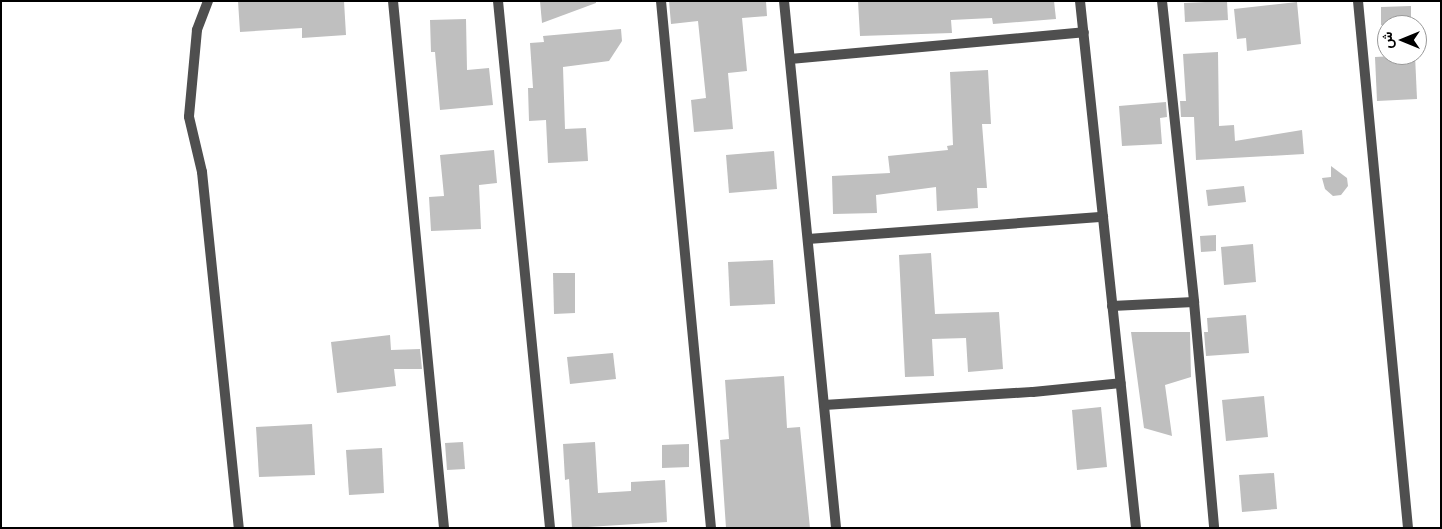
<!DOCTYPE html>
<meta charset="utf-8">
<style>
body{margin:0}
#map{position:relative;width:1442px;height:529px;overflow:hidden;background:#fff;font-family:"Fira Sans",Vazirmatn,sans-serif}
div>[style]{position:absolute}
[style*='--x']{left:calc(var(--x)*1px);top:calc(var(--y)*1px);width:calc(var(--w)*1px);rotate:calc(var(--a)*1deg)}
.building>*{inset:0;background:#bfbfbf}
.street>*{height:10px;margin:-5px;padding:0 5px;transform-origin:5px;border-radius:5px;background:#4f4f4f}
span{translate:-50% -50%;white-space:nowrap;text-align:center;line-height:1.15;-webkit-text-stroke:5px #fff;paint-order:stroke}
.frame{position:absolute;inset:0;border:2px solid #000;pointer-events:none}
.north{position:absolute;left:1377px;top:15px;width:50px;height:50px;box-sizing:border-box;background:#fff;border:1px solid #999;border-radius:50%;rotate:270deg;font-size:14px;font-weight:700;line-height:20px;text-align:center;color:#000}
.north::after{content:'';display:block;margin:auto;width:18px;height:22px;background:#000;clip-path:polygon(50% 0,100% 100%,50% 72%,0 100%)}
</style>
<div id="map">
<div class="building">
<i style="clip-path:polygon(238px 1px,344px 1px,346px 35px,302px 38px,302px 28px,240px 32px)"></i>
<i style="clip-path:polygon(540px 1px,596px 1px,596px 3px,542px 23px)"></i>
<i style="clip-path:polygon(669px 1px,766px 1px,767px 16px,742px 18px,747px 71px,728px 73px,733px 129px,694px 132px,691px 100px,706px 98px,698px 21px,671px 24px)"></i>
<i style="clip-path:polygon(858px 1px,1054px 1px,1056px 19px,993px 24px,992px 18px,951px 20px,952px 33px,860px 36px)"></i>
<i style="clip-path:polygon(1227px 1px,1228px 20px,1185px 22px,1184px 3px)"></i>
<i style="clip-path:polygon(1297px 2px,1301px 44px,1247px 51px,1246px 38px,1237px 39px,1234px 9px)"></i>
<i style="clip-path:polygon(1411px 6px,1411px 25px,1381px 25px,1381px 7px)"></i>
<i style="clip-path:polygon(466px 19px,467px 70px,489px 68px,493px 105px,440px 110px,435px 52px,431px 52px,430px 20px)"></i>
<i style="clip-path:polygon(621px 29px,622px 41px,609px 61px,563px 67px,565px 129px,586px 128px,588px 161px,548px 163px,546px 120px,529px 121px,528px 88px,533px 88px,530px 43px,544px 42px,543px 36px)"></i>
<i style="clip-path:polygon(1218px 52px,1219px 126px,1234px 125px,1235px 141px,1302px 130px,1304px 154px,1196px 160px,1194px 117px,1181px 117px,1180px 101px,1186px 101px,1183px 54px)"></i>
<i style="clip-path:polygon(1415px 55px,1417px 99px,1377px 101px,1375px 57px)"></i>
<i style="clip-path:polygon(988px 70px,991px 124px,982px 124px,987px 188px,977px 188px,978px 208px,937px 211px,936px 187px,876px 195px,877px 213px,833px 214px,832px 176px,890px 173px,888px 156px,948px 150px,947px 146px,953px 145px,950px 72px)"></i>
<i style="clip-path:polygon(1166px 102px,1167px 117px,1160px 118px,1162px 144px,1122px 146px,1119px 106px)"></i>
<i style="clip-path:polygon(494px 150px,497px 183px,479px 185px,481px 229px,431px 231px,429px 197px,444px 196px,440px 155px)"></i>
<i style="clip-path:polygon(774px 151px,777px 189px,729px 193px,726px 155px)"></i>
<i style="clip-path:polygon(1331px 166px,1347px 178px,1348px 186px,1341px 195px,1333px 196px,1325px 189px,1322px 178px,1331px 177px)"></i>
<i style="clip-path:polygon(1244px 186px,1246px 202px,1208px 206px,1206px 190px)"></i>
<i style="clip-path:polygon(1216px 235px,1216px 251px,1201px 252px,1200px 236px)"></i>
<i style="clip-path:polygon(1253px 244px,1256px 282px,1224px 285px,1221px 247px)"></i>
<i style="clip-path:polygon(931px 253px,935px 314px,999px 312px,1003px 369px,968px 372px,966px 338px,932px 339px,934px 376px,905px 377px,899px 255px)"></i>
<i style="clip-path:polygon(773px 260px,775px 304px,730px 306px,728px 262px)"></i>
<i style="clip-path:polygon(553px 273px,575px 273px,575px 313px,554px 314px)"></i>
<i style="clip-path:polygon(1246px 315px,1249px 353px,1206px 356px,1204px 332px,1208px 332px,1207px 318px)"></i>
<i style="clip-path:polygon(1131px 332px,1190px 332px,1191px 377px,1165px 385px,1172px 436px,1144px 428px)"></i>
<i style="clip-path:polygon(390px 335px,391px 350px,420px 349px,422px 369px,394px 369px,396px 386px,337px 393px,331px 342px)"></i>
<i style="clip-path:polygon(613px 353px,616px 379px,570px 384px,567px 357px)"></i>
<i style="clip-path:polygon(784px 376px,787px 428px,800px 427px,810px 528px,726px 528px,720px 440px,729px 439px,725px 380px)"></i>
<i style="clip-path:polygon(1264px 396px,1268px 437px,1226px 441px,1222px 400px)"></i>
<i style="clip-path:polygon(1101px 407px,1107px 467px,1077px 470px,1072px 410px)"></i>
<i style="clip-path:polygon(312px 424px,315px 475px,259px 477px,256px 427px)"></i>
<i style="clip-path:polygon(463px 442px,465px 469px,447px 470px,445px 443px)"></i>
<i style="clip-path:polygon(595px 442px,598px 493px,631px 491px,631px 482px,665px 480px,667px 522px,572px 528px,569px 479px,565px 480px,563px 444px)"></i>
<i style="clip-path:polygon(689px 444px,689px 467px,662px 468px,662px 445px)"></i>
<i style="clip-path:polygon(382px 448px,384px 493px,349px 495px,346px 450px)"></i>
<i style="clip-path:polygon(1274px 473px,1277px 509px,1242px 512px,1239px 475px)"></i>
</div>
<div class="street">
<i style="--x:208;--y:1;--w:31;--a:111"></i>
<i style="--x:197;--y:30;--w:87;--a:95.3"></i>
<i style="--x:189;--y:117;--w:57;--a:76.7"></i>
<i style="--x:202;--y:172;--w:358;--a:84.1"></i>
<i style="--x:393;--y:1;--w:529;--a:84.47"></i>
<i style="--x:498;--y:1;--w:530;--a:84.36"></i>
<i style="--x:661;--y:1;--w:529;--a:84.58"></i>
<i style="--x:784;--y:1;--w:530;--a:84.36"></i>
<i style="--x:1080;--y:1;--w:530;--a:83.93"></i>
<i style="--x:1162;--y:1;--w:303;--a:83.9"></i>
<i style="--x:1194;--y:302;--w:227;--a:84.9"></i>
<i style="--x:1358;--y:1;--w:529;--a:84.58"></i>
<i style="--x:790;--y:59;--w:295;--a:-5.2"></i>
<i style="--x:808;--y:239;--w:296;--a:-4.3"></i>
<i style="--x:1112;--y:306;--w:82;--a:-2.8"></i>
<i style="--x:824;--y:405;--w:209;--a:-3.6"></i>
<i style="--x:1033;--y:392;--w:88;--a:-5.8"></i>
</div>
<div class="frame"></div>
<div class="north">ش</div>
</div>
